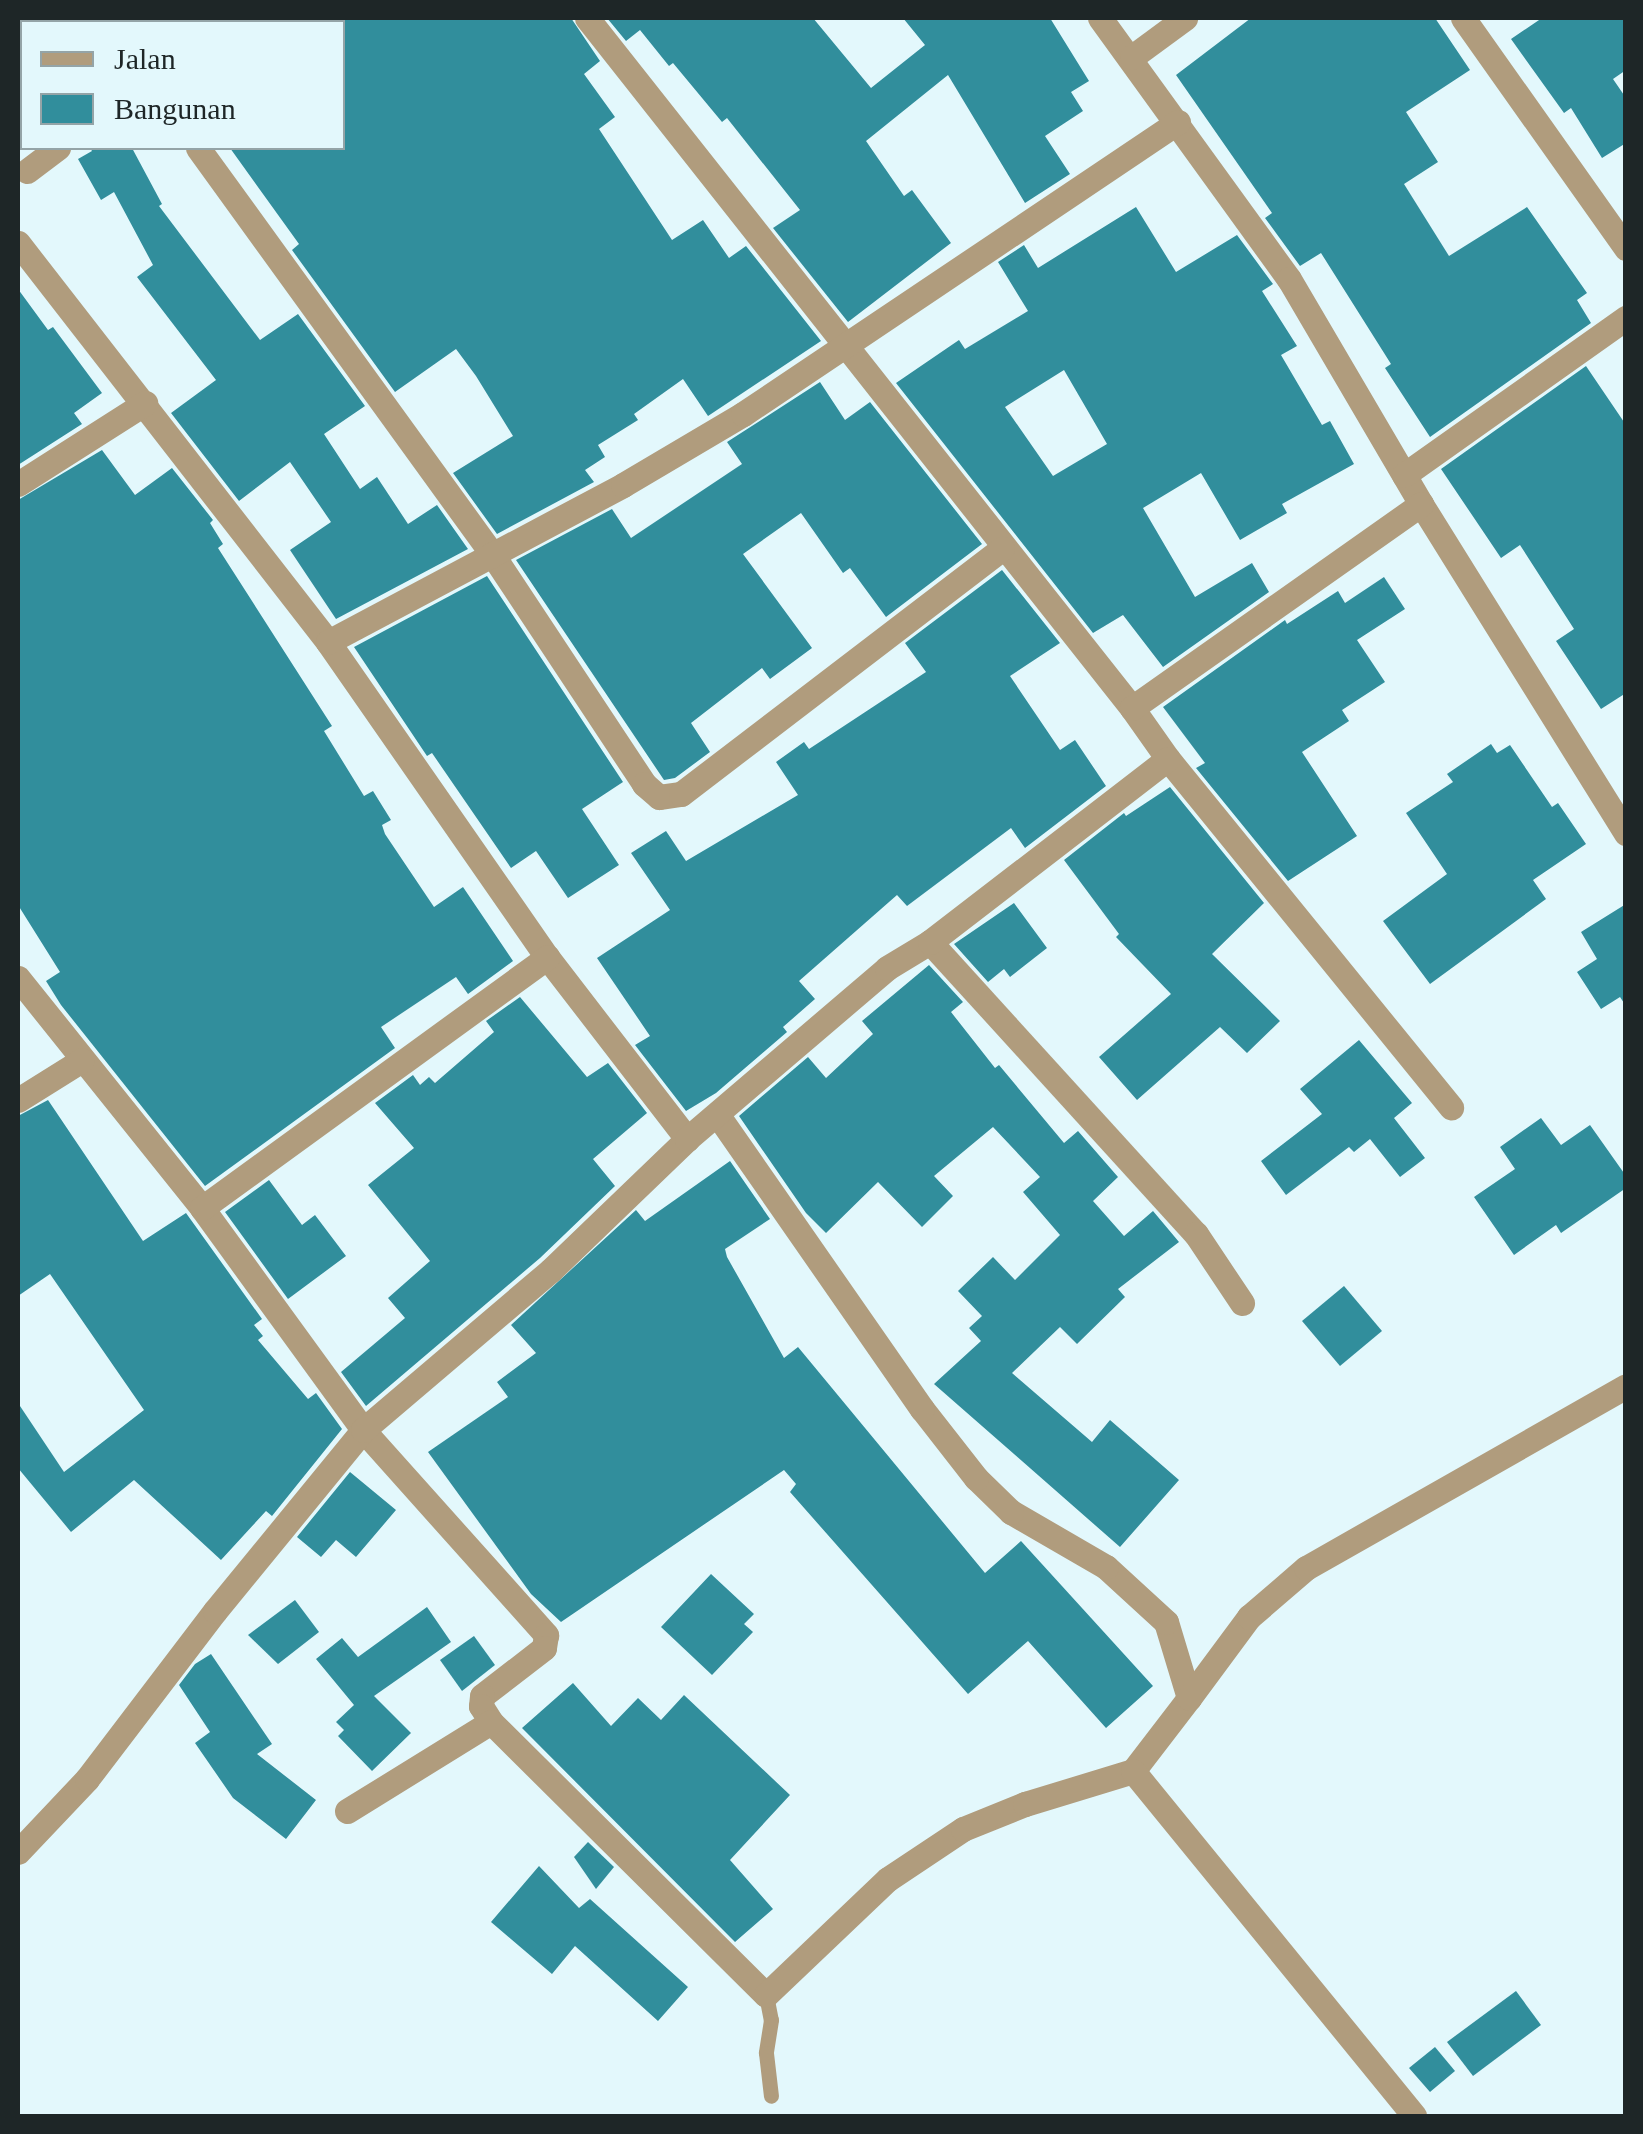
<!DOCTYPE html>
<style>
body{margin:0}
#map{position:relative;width:1643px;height:2134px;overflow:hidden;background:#e3f8fc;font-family:Georgia,serif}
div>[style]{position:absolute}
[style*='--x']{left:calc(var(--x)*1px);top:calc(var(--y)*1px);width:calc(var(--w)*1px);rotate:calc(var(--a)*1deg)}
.building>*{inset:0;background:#318e9c}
.service>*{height:15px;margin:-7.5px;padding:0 7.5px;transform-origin:7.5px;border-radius:7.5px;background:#b09c7d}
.minor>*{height:25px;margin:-12.5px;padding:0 12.5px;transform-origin:12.5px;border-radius:12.5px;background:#b09c7d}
span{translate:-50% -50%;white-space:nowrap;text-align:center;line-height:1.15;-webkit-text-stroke:10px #e3f8fc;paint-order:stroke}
.frame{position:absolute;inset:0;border:20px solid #1e2627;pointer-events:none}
.legend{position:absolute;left:20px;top:20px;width:325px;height:130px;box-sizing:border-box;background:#e3f8fc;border:2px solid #94a4a7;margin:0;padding:12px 18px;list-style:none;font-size:30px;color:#1e2627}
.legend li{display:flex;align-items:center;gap:20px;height:50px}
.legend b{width:50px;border:2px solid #94a4a7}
</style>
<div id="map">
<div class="building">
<i style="clip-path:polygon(342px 18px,571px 18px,600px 61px,584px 74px,615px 117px,599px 129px,672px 240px,703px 220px,729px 258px,746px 246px,821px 341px,708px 416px,683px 379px,634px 414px,638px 420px,598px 445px,605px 457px,585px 470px,594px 482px,497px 534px,453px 473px,513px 436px,476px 376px,456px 349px,395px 392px,292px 250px,299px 244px,230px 148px,342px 148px)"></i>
<i style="clip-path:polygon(607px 18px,813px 18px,871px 88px,925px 45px,903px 18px,1050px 18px,1089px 81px,1071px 92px,1083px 111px,1045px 136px,1070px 174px,1025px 203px,948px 75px,866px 141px,904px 196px,912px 190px,951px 243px,848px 322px,773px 228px,800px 210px,727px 118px,722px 122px,673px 63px,669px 66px,640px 30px,626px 41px)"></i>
<i style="clip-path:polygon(1251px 18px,1435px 18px,1470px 70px,1406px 112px,1438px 162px,1404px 184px,1449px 256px,1527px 207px,1587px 293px,1577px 300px,1591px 323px,1430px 437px,1385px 368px,1391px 364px,1321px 253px,1300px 266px,1265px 218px,1272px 213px,1176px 75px)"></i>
<i style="clip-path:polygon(1542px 18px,1626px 18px,1626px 70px,1613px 79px,1626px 98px,1626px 143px,1602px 158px,1571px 108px,1564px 113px,1511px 39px)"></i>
<i style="clip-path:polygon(90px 148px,132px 148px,162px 204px,159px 206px,260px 340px,298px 314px,365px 406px,324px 434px,360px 489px,377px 477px,408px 524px,437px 505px,468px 549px,336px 619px,290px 550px,331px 522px,290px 462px,239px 501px,171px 413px,216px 380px,137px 277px,153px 265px,114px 192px,101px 200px,78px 159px,92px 151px)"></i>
<i style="clip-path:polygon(evenodd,1136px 207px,1176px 272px,1237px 235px,1273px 284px,1262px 291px,1297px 346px,1281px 355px,1322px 425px,1330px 421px,1354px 464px,1282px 504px,1287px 513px,1240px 540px,1201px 473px,1143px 508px,1195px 597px,1252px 563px,1269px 592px,1163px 667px,1123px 615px,1093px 633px,896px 383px,959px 340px,965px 349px,1028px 311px,998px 262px,1024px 245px,1038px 268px,1136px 207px,1064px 370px,1107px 444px,1053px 476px,1005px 407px,1064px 370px)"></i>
<i style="clip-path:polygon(18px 289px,48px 330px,53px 327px,102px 393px,74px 413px,82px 424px,18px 465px)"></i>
<i style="clip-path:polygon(1586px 366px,1626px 425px,1626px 693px,1601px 709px,1556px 641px,1574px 629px,1520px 545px,1501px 558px,1441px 469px)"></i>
<i style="clip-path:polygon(820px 382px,845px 420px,870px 402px,982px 544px,886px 617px,850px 568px,843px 573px,801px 513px,743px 554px,812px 648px,770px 679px,762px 668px,691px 723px,710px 752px,675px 778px,664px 780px,516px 560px,612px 509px,631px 538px,742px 464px,727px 442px)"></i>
<i style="clip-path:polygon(102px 450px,135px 495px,172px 468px,213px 520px,210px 523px,223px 544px,218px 548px,332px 726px,324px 731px,364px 796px,373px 791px,391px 820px,382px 825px,385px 834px,434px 907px,463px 887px,513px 961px,468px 994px,456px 977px,381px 1027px,395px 1048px,205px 1186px,61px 1005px,46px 981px,60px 972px,18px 905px,18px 500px)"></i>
<i style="clip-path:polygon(1002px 570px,1060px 643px,1010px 676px,1060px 750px,1075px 740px,1106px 786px,1025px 848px,1011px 828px,907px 906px,897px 895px,799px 981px,815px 999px,783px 1027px,787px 1032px,716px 1093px,686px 1111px,635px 1045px,650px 1036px,597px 958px,670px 910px,631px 853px,666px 831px,686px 861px,798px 795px,776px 762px,804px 742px,809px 749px,926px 672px,905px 643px)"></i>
<i style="clip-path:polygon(487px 576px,623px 782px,582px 809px,619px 865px,568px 898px,536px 851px,511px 868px,432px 753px,427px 756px,354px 647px)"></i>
<i style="clip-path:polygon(1384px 577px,1405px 609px,1357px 640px,1385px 682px,1342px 710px,1349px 721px,1302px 752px,1357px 836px,1288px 881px,1196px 768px,1205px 763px,1163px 707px,1285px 620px,1287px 624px,1338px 591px,1345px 603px)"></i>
<i style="clip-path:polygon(1491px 744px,1497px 753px,1510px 745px,1552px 807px,1558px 803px,1586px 844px,1533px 880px,1546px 899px,1430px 984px,1383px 921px,1447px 874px,1406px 813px,1453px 782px,1447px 774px)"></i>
<i style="clip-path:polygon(1170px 787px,1264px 903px,1212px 954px,1280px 1021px,1247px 1053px,1220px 1027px,1137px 1100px,1099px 1057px,1171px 994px,1116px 937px,1119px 934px,1064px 860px,1124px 813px,1126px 816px)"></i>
<i style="clip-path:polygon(1014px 903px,1047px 948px,1010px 977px,1004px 969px,988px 982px,954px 944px)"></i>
<i style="clip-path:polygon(1626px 904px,1626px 1006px,1620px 997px,1601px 1009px,1577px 972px,1597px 959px,1581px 932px)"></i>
<i style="clip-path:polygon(929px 965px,963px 1002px,951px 1012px,995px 1068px,999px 1065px,1064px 1143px,1078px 1131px,1118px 1177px,1093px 1201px,1124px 1236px,1153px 1211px,1179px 1242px,1118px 1289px,1125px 1297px,1077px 1344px,1060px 1327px,1012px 1373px,1092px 1442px,1110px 1420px,1179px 1480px,1120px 1547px,934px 1384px,981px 1341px,969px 1328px,982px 1316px,958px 1291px,993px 1257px,1015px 1280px,1060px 1235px,1023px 1192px,1040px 1177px,993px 1127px,934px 1176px,953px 1196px,922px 1227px,878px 1182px,826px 1233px,806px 1213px,739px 1116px,808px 1057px,826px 1078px,873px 1034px,862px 1021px)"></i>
<i style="clip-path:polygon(520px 997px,587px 1077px,608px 1063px,647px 1113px,593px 1159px,615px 1186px,540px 1258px,366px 1406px,341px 1372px,405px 1318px,388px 1298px,430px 1261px,368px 1185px,414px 1148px,375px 1103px,413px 1075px,420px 1085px,429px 1077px,435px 1083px,494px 1032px,486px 1021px)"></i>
<i style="clip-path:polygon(1359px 1040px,1412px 1103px,1394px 1118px,1425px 1158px,1400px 1177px,1370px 1139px,1354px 1152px,1349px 1147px,1286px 1195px,1261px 1161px,1322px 1114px,1300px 1089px)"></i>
<i style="clip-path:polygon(48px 1100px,143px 1241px,186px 1213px,262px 1319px,254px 1325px,263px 1336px,258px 1340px,308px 1399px,316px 1393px,342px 1429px,272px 1516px,266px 1511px,221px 1560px,134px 1480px,71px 1532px,18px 1468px,18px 1403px,64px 1472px,144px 1410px,50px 1274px,18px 1296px,18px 1116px)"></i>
<i style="clip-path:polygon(1541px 1118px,1561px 1145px,1590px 1125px,1626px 1176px,1626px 1188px,1561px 1233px,1556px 1225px,1514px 1255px,1474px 1197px,1515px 1169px,1500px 1147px)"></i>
<i style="clip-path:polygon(730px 1161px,770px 1219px,725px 1249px,727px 1257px,784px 1358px,798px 1347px,985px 1573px,1021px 1541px,1153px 1686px,1106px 1728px,1028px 1641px,968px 1694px,790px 1492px,796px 1484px,784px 1470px,561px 1622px,531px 1594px,428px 1452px,508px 1397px,497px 1382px,536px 1353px,511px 1325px,636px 1210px,645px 1221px)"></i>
<i style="clip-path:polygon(269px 1180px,302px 1225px,315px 1215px,346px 1256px,288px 1299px,225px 1212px)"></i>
<i style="clip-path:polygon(1344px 1286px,1382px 1331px,1340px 1366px,1302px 1321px)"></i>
<i style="clip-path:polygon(350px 1472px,396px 1510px,356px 1557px,336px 1540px,321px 1557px,297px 1537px)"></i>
<i style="clip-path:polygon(711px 1574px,754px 1614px,744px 1624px,753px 1632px,712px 1675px,661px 1627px)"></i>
<i style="clip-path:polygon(295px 1600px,319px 1632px,278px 1664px,248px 1635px)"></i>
<i style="clip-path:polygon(427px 1607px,451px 1642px,374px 1696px,411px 1733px,372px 1771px,338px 1736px,344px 1730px,336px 1722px,354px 1705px,316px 1659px,342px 1638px,358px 1657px)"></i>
<i style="clip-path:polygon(474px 1636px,495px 1665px,462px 1691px,440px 1660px)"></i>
<i style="clip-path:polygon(211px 1654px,272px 1744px,257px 1754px,316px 1800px,286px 1839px,233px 1798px,195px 1743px,210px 1732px,179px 1685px,195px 1664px)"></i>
<i style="clip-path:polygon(573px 1683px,611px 1726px,638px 1698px,661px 1720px,684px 1695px,790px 1795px,730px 1860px,773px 1909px,735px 1942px,522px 1728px)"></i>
<i style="clip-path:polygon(588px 1842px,614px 1867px,596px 1889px,574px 1857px)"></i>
<i style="clip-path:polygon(539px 1866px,579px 1908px,590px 1899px,688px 1987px,658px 2021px,575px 1946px,552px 1974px,491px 1922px)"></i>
<i style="clip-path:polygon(1516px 1991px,1541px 2025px,1473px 2076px,1447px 2042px)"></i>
<i style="clip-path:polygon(1435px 2047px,1455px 2071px,1430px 2092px,1409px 2068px)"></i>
</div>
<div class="service">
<i style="--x:766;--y:1995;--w:25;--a:79"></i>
<i style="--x:771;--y:2020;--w:33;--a:99"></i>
<i style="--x:766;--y:2053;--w:43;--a:83.4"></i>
</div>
<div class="minor">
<i style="--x:99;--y:18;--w:6;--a:45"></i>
<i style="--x:587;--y:18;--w:879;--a:51.7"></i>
<i style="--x:1132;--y:708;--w:62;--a:54.8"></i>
<i style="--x:1168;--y:759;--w:449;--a:50.9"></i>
<i style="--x:1100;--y:18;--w:322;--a:54.1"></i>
<i style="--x:1289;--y:279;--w:261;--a:59.6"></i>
<i style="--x:1421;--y:504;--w:388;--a:58.1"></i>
<i style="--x:1463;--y:18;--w:282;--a:54.7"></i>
<i style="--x:1132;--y:57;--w:66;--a:-36.3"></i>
<i style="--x:198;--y:148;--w:501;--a:54.09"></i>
<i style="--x:492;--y:554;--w:276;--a:56.5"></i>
<i style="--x:644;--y:784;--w:20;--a:41"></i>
<i style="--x:659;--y:797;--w:22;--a:-8"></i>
<i style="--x:681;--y:794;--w:404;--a:-37.4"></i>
<i style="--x:27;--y:171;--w:39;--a:-37"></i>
<i style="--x:18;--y:243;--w:505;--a:52.15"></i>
<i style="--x:328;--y:642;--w:384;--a:55.2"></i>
<i style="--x:547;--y:957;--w:230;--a:52.4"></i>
<i style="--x:1404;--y:475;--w:272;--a:-35.3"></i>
<i style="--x:18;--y:484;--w:151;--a:-32.5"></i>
<i style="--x:328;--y:642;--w:334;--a:-28"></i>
<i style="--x:623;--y:485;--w:139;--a:-30.6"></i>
<i style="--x:743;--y:414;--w:524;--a:-33.87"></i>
<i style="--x:1132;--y:708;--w:354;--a:-35.2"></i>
<i style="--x:930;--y:942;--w:395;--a:47.7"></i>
<i style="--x:1196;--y:1234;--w:83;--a:56.3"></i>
<i style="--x:18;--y:978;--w:295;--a:51.3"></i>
<i style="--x:202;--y:1208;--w:274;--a:54"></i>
<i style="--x:363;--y:1430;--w:275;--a:48.2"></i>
<i style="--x:546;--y:1635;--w:13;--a:99"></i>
<i style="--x:544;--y:1648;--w:78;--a:142.3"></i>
<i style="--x:482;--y:1696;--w:10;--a:96"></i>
<i style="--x:481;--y:1706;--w:19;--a:58"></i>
<i style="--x:491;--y:1722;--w:387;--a:44.8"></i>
<i style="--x:766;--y:1995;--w:168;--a:-43.6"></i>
<i style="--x:888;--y:1879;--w:90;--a:-33.7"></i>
<i style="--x:963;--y:1829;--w:67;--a:-22"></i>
<i style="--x:1025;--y:1804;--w:113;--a:-17"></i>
<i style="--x:1133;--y:1771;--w:92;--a:-52.5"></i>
<i style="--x:1189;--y:1698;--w:79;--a:-106.8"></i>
<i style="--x:1166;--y:1622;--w:81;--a:-137.5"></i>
<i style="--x:1106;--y:1567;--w:110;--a:-149.9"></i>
<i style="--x:1011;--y:1512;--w:49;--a:-135.8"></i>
<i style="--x:976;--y:1478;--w:88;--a:-128"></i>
<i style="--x:922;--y:1409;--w:358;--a:-124.8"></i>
<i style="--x:18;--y:1100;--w:75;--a:-32"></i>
<i style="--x:202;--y:1208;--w:427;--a:-36"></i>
<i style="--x:1189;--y:1698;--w:101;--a:-53.5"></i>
<i style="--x:1249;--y:1617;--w:75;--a:-40.7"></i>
<i style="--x:1306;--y:1568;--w:368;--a:-29.6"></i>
<i style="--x:1133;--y:1771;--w:445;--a:50.8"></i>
<i style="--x:347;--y:1811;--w:169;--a:-31.7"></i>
<i style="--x:18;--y:1852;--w:100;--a:-46.6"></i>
<i style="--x:87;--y:1779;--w:211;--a:-52.7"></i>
<i style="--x:215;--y:1611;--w:234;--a:-50.7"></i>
<i style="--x:363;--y:1430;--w:247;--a:-40.4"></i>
<i style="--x:551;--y:1270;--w:189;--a:-43.9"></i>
<i style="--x:687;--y:1139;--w:263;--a:-40.5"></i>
<i style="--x:887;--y:968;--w:50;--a:-31.2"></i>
<i style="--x:930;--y:942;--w:300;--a:-37.6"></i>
</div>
<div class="frame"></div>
<ul class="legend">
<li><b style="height:12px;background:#b09c7d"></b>Jalan</li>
<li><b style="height:28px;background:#318e9c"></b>Bangunan</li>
</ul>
</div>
